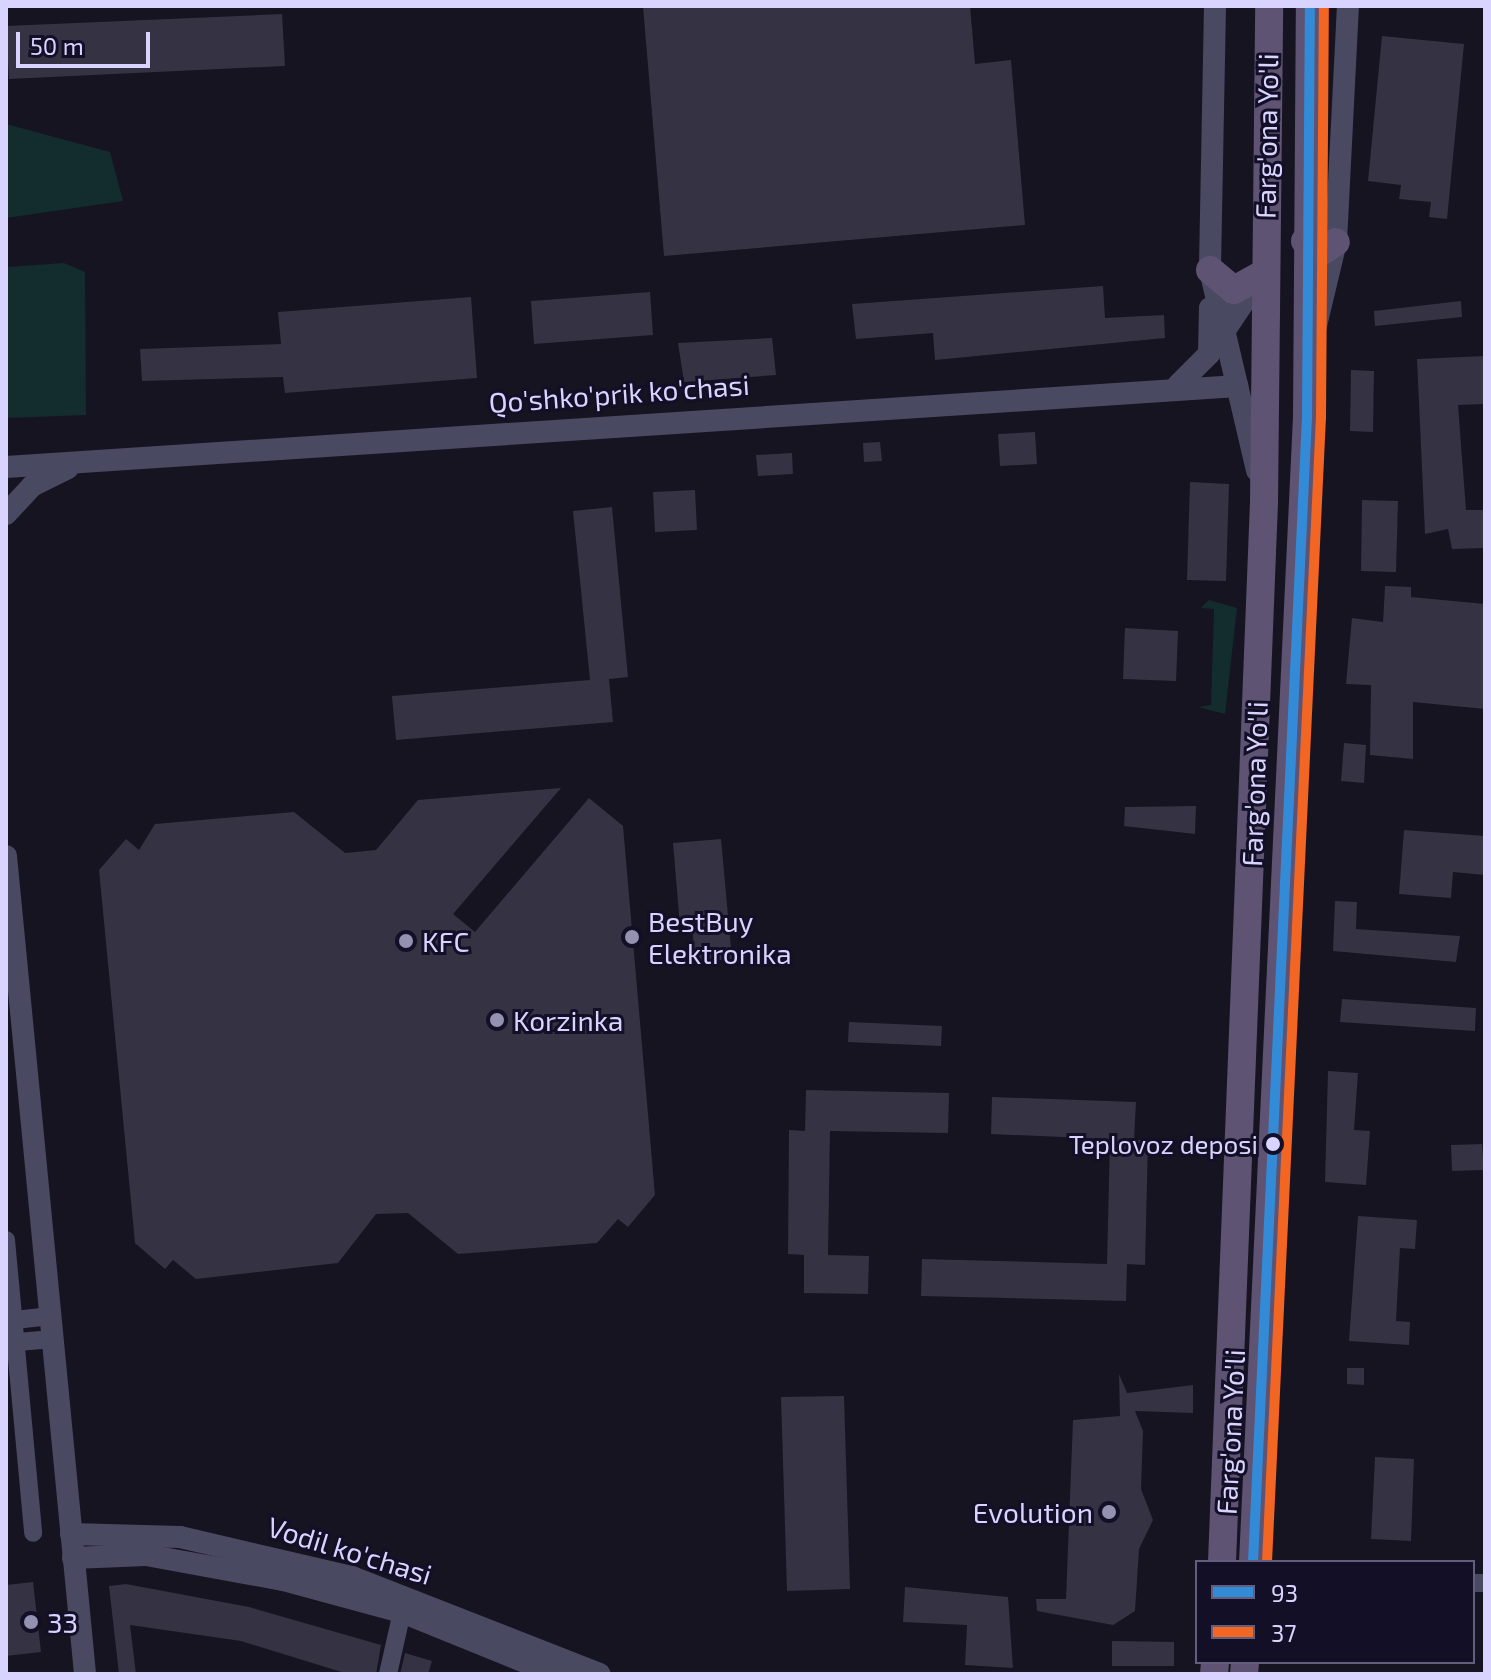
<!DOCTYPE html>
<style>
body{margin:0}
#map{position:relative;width:1491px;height:1680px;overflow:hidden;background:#161421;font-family:"Exo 2",sans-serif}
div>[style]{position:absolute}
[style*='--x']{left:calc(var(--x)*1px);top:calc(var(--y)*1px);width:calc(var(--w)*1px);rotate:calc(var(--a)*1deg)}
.green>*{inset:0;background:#132c2d}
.building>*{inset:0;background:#343243}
.minor>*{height:18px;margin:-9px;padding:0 9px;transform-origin:9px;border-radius:9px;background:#4a4962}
.tertiary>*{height:22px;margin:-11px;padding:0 11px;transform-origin:11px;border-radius:11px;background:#4a4962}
.primary>*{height:28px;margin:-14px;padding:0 14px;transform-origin:14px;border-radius:14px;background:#5e5373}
.bus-1>*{height:10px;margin:-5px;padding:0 5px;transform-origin:5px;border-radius:5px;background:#338bd7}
.bus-2>*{height:10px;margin:-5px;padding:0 5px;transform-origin:5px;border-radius:5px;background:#f26522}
.dots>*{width:22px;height:22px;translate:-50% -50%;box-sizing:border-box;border:4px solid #130f26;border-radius:50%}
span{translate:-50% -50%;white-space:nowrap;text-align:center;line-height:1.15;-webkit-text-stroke:6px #130f26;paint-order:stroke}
.bus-label{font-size:26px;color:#d9d4ff}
.right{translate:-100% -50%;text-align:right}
.street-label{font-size:28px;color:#d9d4ff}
.poi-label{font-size:28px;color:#d9d4ff}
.left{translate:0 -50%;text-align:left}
.frame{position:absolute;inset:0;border:8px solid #d9d4ff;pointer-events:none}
.legend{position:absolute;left:1195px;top:1560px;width:280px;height:104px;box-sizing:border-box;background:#130f26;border:2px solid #625e7d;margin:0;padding:10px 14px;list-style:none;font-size:24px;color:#d9d4ff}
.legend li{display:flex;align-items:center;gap:16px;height:40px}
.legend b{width:40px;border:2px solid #625e7d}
.scale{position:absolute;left:16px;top:32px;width:134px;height:36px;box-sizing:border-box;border:4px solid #d9d4ff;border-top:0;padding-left:10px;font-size:24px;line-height:28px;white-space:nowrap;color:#d9d4ff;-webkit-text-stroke:6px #130f26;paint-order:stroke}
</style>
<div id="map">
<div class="green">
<i style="clip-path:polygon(6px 124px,110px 152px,123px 201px,6px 218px)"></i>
<i style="clip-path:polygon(64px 263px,85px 272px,86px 415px,6px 418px,6px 267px)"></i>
<i style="clip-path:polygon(1209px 600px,1237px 608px,1225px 714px,1198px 707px,1211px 705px,1214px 609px,1201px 608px)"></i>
</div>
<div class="building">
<i style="clip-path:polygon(643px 6px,970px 6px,975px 64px,1011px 60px,1025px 225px,664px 256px)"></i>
<i style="clip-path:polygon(282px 14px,285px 66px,9px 79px,6px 26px)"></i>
<i style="clip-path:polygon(1382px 36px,1464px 44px,1447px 219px,1429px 217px,1431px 202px,1399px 199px,1401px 185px,1368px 181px)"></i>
<i style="clip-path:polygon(1103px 286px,1105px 318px,1164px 315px,1165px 338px,935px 360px,933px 333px,856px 339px,852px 304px)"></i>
<i style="clip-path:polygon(650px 292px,653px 335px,534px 344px,531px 301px)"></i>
<i style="clip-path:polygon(471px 297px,477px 378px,285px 393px,283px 377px,142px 381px,140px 349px,281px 344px,278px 312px)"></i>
<i style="clip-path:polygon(1461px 301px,1462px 317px,1375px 326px,1374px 311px)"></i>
<i style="clip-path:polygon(772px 338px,776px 375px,684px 382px,678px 343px)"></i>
<i style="clip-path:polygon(1485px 356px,1485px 404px,1458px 405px,1466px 510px,1485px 510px,1485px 548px,1452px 549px,1448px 529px,1425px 534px,1417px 359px)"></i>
<i style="clip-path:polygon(1351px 370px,1374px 371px,1373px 432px,1350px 431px)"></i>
<i style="clip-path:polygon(1035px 432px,1037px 464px,1000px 466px,998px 434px)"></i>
<i style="clip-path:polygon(880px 442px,882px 461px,864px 462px,863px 443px)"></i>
<i style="clip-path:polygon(792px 453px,793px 474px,758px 476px,756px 455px)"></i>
<i style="clip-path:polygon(1190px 482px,1229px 484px,1226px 581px,1187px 580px)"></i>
<i style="clip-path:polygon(695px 490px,697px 530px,655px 532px,653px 492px)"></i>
<i style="clip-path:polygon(1362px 500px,1398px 501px,1396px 572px,1361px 571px)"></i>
<i style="clip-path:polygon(612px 507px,628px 677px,609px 679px,613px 722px,396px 740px,392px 696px,590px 680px,573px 511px)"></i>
<i style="clip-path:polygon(1385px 586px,1411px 587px,1411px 597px,1485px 604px,1485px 709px,1413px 702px,1413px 759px,1370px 755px,1371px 685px,1346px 684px,1352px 618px,1383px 622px)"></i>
<i style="clip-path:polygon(1125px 628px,1178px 631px,1176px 681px,1123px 679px)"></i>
<i style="clip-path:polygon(1344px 743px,1366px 745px,1364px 783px,1341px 781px)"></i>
<i style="clip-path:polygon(561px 788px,453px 914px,475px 932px,589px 798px,623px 826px,655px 1195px,628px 1227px,618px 1219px,597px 1243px,458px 1254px,408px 1213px,376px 1214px,338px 1263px,196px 1279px,173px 1260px,165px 1269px,135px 1243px,99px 870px,126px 839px,139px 850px,155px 824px,294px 812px,345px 853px,376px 850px,418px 800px)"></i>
<i style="clip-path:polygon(1196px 806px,1195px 834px,1124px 826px,1125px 807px)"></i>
<i style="clip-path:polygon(1404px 830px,1485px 836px,1485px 875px,1453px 872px,1451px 898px,1399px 894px)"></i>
<i style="clip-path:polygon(721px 839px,732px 959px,695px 962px,692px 925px,680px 926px,673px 843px)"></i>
<i style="clip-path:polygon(1335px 901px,1357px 902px,1356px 929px,1460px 936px,1456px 962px,1333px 951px)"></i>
<i style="clip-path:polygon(1342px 999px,1476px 1008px,1475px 1031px,1340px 1022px)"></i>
<i style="clip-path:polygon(849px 1022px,942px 1026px,941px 1046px,848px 1042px)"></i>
<i style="clip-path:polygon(1328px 1071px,1358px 1073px,1354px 1130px,1370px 1131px,1366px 1185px,1325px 1182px)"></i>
<i style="clip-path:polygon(806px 1090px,949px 1093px,948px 1133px,830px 1131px,828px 1255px,869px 1256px,868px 1294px,804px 1293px,804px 1255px,788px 1254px,789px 1130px,805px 1131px)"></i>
<i style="clip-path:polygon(992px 1097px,1136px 1102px,1134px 1140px,1148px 1140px,1145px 1265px,1127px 1264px,1126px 1301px,921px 1296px,922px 1259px,1107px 1264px,1110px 1139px,991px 1134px)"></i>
<i style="clip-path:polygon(1482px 1144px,1484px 1170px,1452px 1171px,1451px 1145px)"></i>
<i style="clip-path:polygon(1358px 1216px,1417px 1220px,1415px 1249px,1400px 1248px,1396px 1321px,1410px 1322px,1409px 1345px,1349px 1341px)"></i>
<i style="clip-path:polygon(1347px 1368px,1364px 1368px,1364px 1385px,1347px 1384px)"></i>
<i style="clip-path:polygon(1119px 1374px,1127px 1393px,1193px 1385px,1193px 1413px,1135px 1411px,1143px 1431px,1141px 1489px,1153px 1520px,1139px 1549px,1135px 1611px,1113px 1625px,1037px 1611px,1036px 1599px,1066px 1599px,1073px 1420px,1120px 1416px)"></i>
<i style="clip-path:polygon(844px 1396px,850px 1589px,787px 1591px,781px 1397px)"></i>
<i style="clip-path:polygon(1375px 1457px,1414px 1459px,1411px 1541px,1371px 1539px)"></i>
<i style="clip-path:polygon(33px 1582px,41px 1652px,6px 1656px,6px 1585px)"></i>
<i style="clip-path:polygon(126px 1584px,249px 1607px,381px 1645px,376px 1674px,348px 1674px,241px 1641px,130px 1625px,136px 1674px,119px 1674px,109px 1586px)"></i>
<i style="clip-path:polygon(905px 1587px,1008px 1597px,1013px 1668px,965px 1665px,967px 1625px,903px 1622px)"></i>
<i style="clip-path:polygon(1112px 1641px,1174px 1642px,1174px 1666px,1112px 1666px)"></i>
<i style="clip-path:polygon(405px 1653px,432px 1661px,428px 1674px,400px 1674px)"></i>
</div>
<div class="minor">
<i style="--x:6;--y:1240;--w:294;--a:84.7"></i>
<i style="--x:6;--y:1321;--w:45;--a:-6.3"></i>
<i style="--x:6;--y:1343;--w:47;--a:-4.9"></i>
<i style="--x:1473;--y:1583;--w:12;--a:0"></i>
<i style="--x:388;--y:1674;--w:64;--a:-77.3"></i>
</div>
<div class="tertiary">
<i style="--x:1215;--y:6;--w:264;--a:91.1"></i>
<i style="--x:1210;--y:270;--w:206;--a:76.8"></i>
<i style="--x:1315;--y:330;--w:90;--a:-76.6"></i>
<i style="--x:1336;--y:242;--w:236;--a:-87.1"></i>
<i style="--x:1219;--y:339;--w:77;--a:-56.1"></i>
<i style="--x:1178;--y:385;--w:44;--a:-45"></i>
<i style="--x:1209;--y:354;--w:46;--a:-88.8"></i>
<i style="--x:6;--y:467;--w:1234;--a:-3.76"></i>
<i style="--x:6;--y:514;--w:38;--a:-47"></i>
<i style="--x:32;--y:486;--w:40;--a:-26.6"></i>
<i style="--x:6;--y:856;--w:822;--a:84.48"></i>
<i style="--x:71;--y:1534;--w:109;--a:1.6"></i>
<i style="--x:180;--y:1537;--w:177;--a:13.1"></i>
<i style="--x:352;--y:1577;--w:266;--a:21.4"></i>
<i style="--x:73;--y:1558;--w:73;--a:-2.4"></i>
<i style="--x:146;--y:1555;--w:139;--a:10.3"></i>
<i style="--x:283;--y:1580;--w:123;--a:15.1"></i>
<i style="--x:402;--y:1612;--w:165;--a:22.1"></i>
</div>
<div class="primary">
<i style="--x:1305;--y:241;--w:18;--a:41"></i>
<i style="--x:1319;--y:253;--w:20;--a:-33"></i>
<i style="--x:1210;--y:270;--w:31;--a:40"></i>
<i style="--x:1234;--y:290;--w:33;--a:-29"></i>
<i style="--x:1222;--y:1562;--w:1061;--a:-87.73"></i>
<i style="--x:1264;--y:502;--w:496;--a:-89.4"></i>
<i style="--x:1253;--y:1562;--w:1146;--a:-87.3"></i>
<i style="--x:1307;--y:417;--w:411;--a:-89.6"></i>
<i style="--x:1214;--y:1674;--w:12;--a:-85"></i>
<i style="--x:1244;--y:1674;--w:12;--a:-85"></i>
</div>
<div class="bus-1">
<i style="--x:1253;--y:1562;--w:1146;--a:-87.3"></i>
<i style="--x:1307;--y:417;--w:411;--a:-89.6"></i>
</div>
<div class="bus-2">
<i style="--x:1267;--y:1562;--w:1145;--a:-87.3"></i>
<i style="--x:1321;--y:418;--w:412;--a:-89.6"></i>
</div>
<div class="dots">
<i style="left:632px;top:937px;background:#9591b1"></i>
<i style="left:406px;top:941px;background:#9591b1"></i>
<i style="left:497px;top:1020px;background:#9591b1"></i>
<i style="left:1273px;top:1144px;background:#d9d4ff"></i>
<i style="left:1109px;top:1512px;background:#9591b1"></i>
<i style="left:31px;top:1622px;background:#9591b1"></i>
</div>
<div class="bus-label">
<span class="right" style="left:1258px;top:1144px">Teplovoz deposi</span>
</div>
<div class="street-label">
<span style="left:1266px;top:136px;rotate:-89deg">Farg'ona Yo'li</span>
<span style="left:619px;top:393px;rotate:-4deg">Qo'shko'prik ko'chasi</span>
<span style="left:1254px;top:784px;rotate:-88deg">Farg'ona Yo'li</span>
<span style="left:1230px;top:1432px;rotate:-87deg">Farg'ona Yo'li</span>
<span style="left:350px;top:1550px;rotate:17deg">Vodil ko'chasi</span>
</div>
<div class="poi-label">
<span class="left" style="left:648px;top:937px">BestBuy<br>Elektronika</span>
<span class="left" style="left:422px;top:941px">KFC</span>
<span class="left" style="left:513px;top:1020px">Korzinka</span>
<span class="right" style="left:1093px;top:1512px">Evolution</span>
<span class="left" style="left:47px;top:1622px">33</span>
</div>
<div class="frame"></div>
<ul class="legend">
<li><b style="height:10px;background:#338bd7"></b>93</li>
<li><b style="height:10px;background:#f26522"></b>37</li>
</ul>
<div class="scale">50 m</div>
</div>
